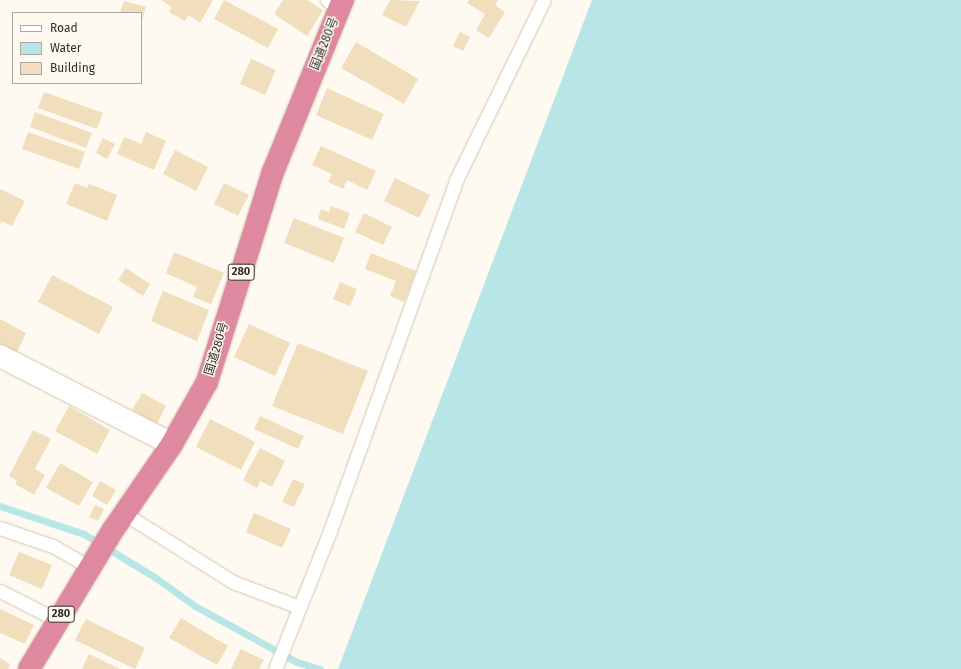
<!DOCTYPE html>
<meta charset="utf-8">
<style>
body{margin:0}
#map{position:relative;width:961px;height:669px;overflow:hidden;background:#fffaf1;font-family:"Fira Sans","Noto Sans JP",sans-serif}
div>[style]{position:absolute}
[style*='--x']{left:calc(var(--x)*1px);top:calc(var(--y)*1px);width:calc(var(--w)*1px);rotate:calc(var(--a)*1deg)}
.water>*{inset:0;background:#b8e6e7}
.stream>*{height:7px;margin:-3.5px;padding:0 3.5px;transform-origin:3.5px;border-radius:3.5px;background:#b8e6e7}
.building>*{inset:0;background:#f0debd}
.roads{filter:drop-shadow(0 0 1px #d1c6af) drop-shadow(0 0 1px #d1c6af)}
.lane>*{height:13px;margin:-6.5px;padding:0 6.5px;transform-origin:6.5px;border-radius:6.5px;background:#fff}
.street>*{height:22px;margin:-11px;padding:0 11px;transform-origin:11px;border-radius:11px;background:#fff}
.highway>*{height:22px;margin:-11px;padding:0 11px;transform-origin:11px;border-radius:11px;background:#de89a0}
span{translate:-50% -50%;white-space:nowrap;text-align:center;line-height:1.15;-webkit-text-stroke:3px #fffaf1;paint-order:stroke}
.shield-label span{padding:1px 3px;background:#fffaf1;border:1px solid;border-radius:3px;-webkit-text-stroke-width:0}
.shield-label{font-size:11px;color:#312c24;font-weight:700}
.street-label{font-size:12px;color:#312c24}
.legend{position:absolute;left:12px;top:12px;width:130px;height:72px;box-sizing:border-box;background:#fffaf1;border:1px solid #ada89f;margin:0;padding:5px 7px;list-style:none;font-size:12px;color:#312c24}
.legend li{display:flex;align-items:center;gap:8px;height:20px}
.legend b{width:20px;border:1px solid #ada89f}
</style>
<div id="map">
<div class="water">
<i style="clip-path:polygon(592px 0,961px 0,961px 669px,338px 669px)"></i>
</div>
<div class="stream">
<i style="--x:0;--y:506;--w:89;--a:18.4"></i>
<i style="--x:84;--y:534;--w:84;--a:31.4"></i>
<i style="--x:156;--y:578;--w:48;--a:35.7"></i>
<i style="--x:195;--y:606;--w:116;--a:28.8"></i>
<i style="--x:297;--y:662;--w:24;--a:17"></i>
</div>
<div class="building">
<i style="clip-path:polygon(161px 0,213px 0,200px 23px,188px 15px,185px 21px,169px 12px,172px 7px)"></i>
<i style="clip-path:polygon(224px 0,278px 29px,268px 48px,214px 19px)"></i>
<i style="clip-path:polygon(283px 0,307px 0,323px 10px,307px 36px,274px 14px)"></i>
<i style="clip-path:polygon(390px 0,420px 1px,406px 27px,382px 15px)"></i>
<i style="clip-path:polygon(469px 0,498px 0,495px 5px,505px 12px,489px 38px,476px 30px,485px 14px,467px 3px)"></i>
<i style="clip-path:polygon(124px 1px,146px 7px,141px 23px,141px 13px,120px 13px)"></i>
<i style="clip-path:polygon(460px 32px,470px 37px,463px 51px,453px 46px)"></i>
<i style="clip-path:polygon(356px 42px,418px 79px,404px 104px,341px 68px)"></i>
<i style="clip-path:polygon(251px 59px,276px 70px,265px 95px,240px 84px)"></i>
<i style="clip-path:polygon(327px 88px,384px 114px,372px 140px,316px 115px)"></i>
<i style="clip-path:polygon(44px 92px,103px 113px,97px 129px,38px 108px)"></i>
<i style="clip-path:polygon(35px 112px,92px 133px,86px 148px,30px 127px)"></i>
<i style="clip-path:polygon(28px 132px,85px 152px,79px 169px,22px 149px)"></i>
<i style="clip-path:polygon(146px 132px,166px 141px,154px 170px,117px 154px,124px 137px,141px 144px)"></i>
<i style="clip-path:polygon(103px 138px,115px 144px,107px 159px,96px 153px)"></i>
<i style="clip-path:polygon(321px 146px,376px 171px,367px 190px,347px 180px,343px 189px,328px 182px,332px 174px,312px 165px)"></i>
<i style="clip-path:polygon(175px 150px,208px 167px,196px 191px,163px 174px)"></i>
<i style="clip-path:polygon(395px 178px,430px 195px,419px 218px,384px 201px)"></i>
<i style="clip-path:polygon(75px 183px,87px 188px,89px 184px,117px 195px,107px 221px,66px 204px)"></i>
<i style="clip-path:polygon(224px 183px,249px 195px,238px 216px,214px 204px)"></i>
<i style="clip-path:polygon(0 189px,25px 201px,12px 226px,2px 221px,0 225px)"></i>
<i style="clip-path:polygon(331px 206px,350px 213px,344px 229px,318px 219px,321px 209px,329px 212px)"></i>
<i style="clip-path:polygon(364px 213px,392px 227px,383px 245px,355px 232px)"></i>
<i style="clip-path:polygon(294px 218px,344px 238px,334px 263px,284px 243px)"></i>
<i style="clip-path:polygon(174px 252px,224px 273px,211px 304px,193px 297px,197px 287px,166px 273px)"></i>
<i style="clip-path:polygon(371px 253px,416px 271px,404px 302px,390px 296px,396px 281px,365px 269px)"></i>
<i style="clip-path:polygon(126px 268px,150px 284px,143px 296px,118px 280px)"></i>
<i style="clip-path:polygon(52px 275px,113px 307px,99px 334px,38px 302px)"></i>
<i style="clip-path:polygon(340px 282px,357px 289px,350px 306px,333px 299px)"></i>
<i style="clip-path:polygon(163px 291px,209px 310px,197px 341px,151px 321px)"></i>
<i style="clip-path:polygon(0 319px,26px 333px,16px 354px,0 346px)"></i>
<i style="clip-path:polygon(249px 324px,290px 343px,275px 376px,234px 357px)"></i>
<i style="clip-path:polygon(298px 343px,368px 371px,343px 434px,272px 406px)"></i>
<i style="clip-path:polygon(142px 393px,166px 406px,157px 424px,132px 410px)"></i>
<i style="clip-path:polygon(69px 406px,110px 430px,97px 454px,55px 431px)"></i>
<i style="clip-path:polygon(260px 416px,304px 436px,298px 449px,254px 429px)"></i>
<i style="clip-path:polygon(210px 419px,255px 442px,241px 470px,196px 447px)"></i>
<i style="clip-path:polygon(33px 430px,51px 439px,35px 469px,45px 475px,34px 495px,15px 484px,17px 481px,9px 476px)"></i>
<i style="clip-path:polygon(260px 448px,285px 461px,272px 487px,260px 481px,257px 488px,243px 480px)"></i>
<i style="clip-path:polygon(60px 463px,93px 482px,79px 506px,46px 488px)"></i>
<i style="clip-path:polygon(293px 479px,305px 484px,294px 507px,282px 502px)"></i>
<i style="clip-path:polygon(100px 481px,116px 490px,107px 505px,92px 496px)"></i>
<i style="clip-path:polygon(95px 505px,104px 509px,98px 521px,89px 517px)"></i>
<i style="clip-path:polygon(254px 513px,291px 529px,282px 548px,246px 532px)"></i>
<i style="clip-path:polygon(19px 552px,52px 565px,42px 589px,9px 575px)"></i>
<i style="clip-path:polygon(0 609px,34px 625px,25px 644px,0 633px)"></i>
<i style="clip-path:polygon(181px 618px,228px 646px,217px 665px,169px 638px)"></i>
<i style="clip-path:polygon(86px 619px,145px 648px,135px 669px,75px 640px)"></i>
<i style="clip-path:polygon(241px 649px,264px 660px,259px 669px,231px 669px)"></i>
<i style="clip-path:polygon(89px 654px,120px 669px,82px 669px)"></i>
<i style="clip-path:polygon(0 658px,10px 664px,8px 669px,0 669px)"></i>
</div>
<div class="roads">
<div class="lane">
<i style="--x:327;--y:0;--w:16;--a:35"></i>
<i style="--x:125;--y:514;--w:128;--a:32.2"></i>
<i style="--x:233;--y:582;--w:71;--a:20.7"></i>
<i style="--x:0;--y:528;--w:56;--a:18.8"></i>
<i style="--x:53;--y:546;--w:44;--a:30.1"></i>
<i style="--x:0;--y:591;--w:64;--a:27"></i>
<i style="--x:275;--y:669;--w:149;--a:-68.3"></i>
<i style="--x:330;--y:531;--w:375;--a:-70.2"></i>
<i style="--x:457;--y:178;--w:198;--a:-64"></i>
</div>
<div class="street">
<i style="--x:0;--y:356;--w:193;--a:27.1"></i>
</div>
<div class="highway">
<i style="--x:29;--y:669;--w:162;--a:-58.9"></i>
<i style="--x:113;--y:530;--w:104;--a:-55.5"></i>
<i style="--x:172;--y:444;--w:71;--a:-60.6"></i>
<i style="--x:207;--y:382;--w:220;--a:-72.6"></i>
<i style="--x:273;--y:172;--w:186;--a:-67.9"></i>
</div>
</div>
<div class="shield-label">
<span style="left:241px;top:272px">280</span>
<span style="left:61px;top:614px">280</span>
</div>
<div class="street-label">
<span style="left:325px;top:44px;rotate:-68deg">国道280号</span>
<span style="left:217px;top:349px;rotate:-73deg">国道280号</span>
</div>
<ul class="legend">
<li><b style="height:5px;background:#fff"></b>Road</li>
<li><b style="height:11px;background:#b8e6e7"></b>Water</li>
<li><b style="height:11px;background:#f0debd"></b>Building</li>
</ul>
</div>
